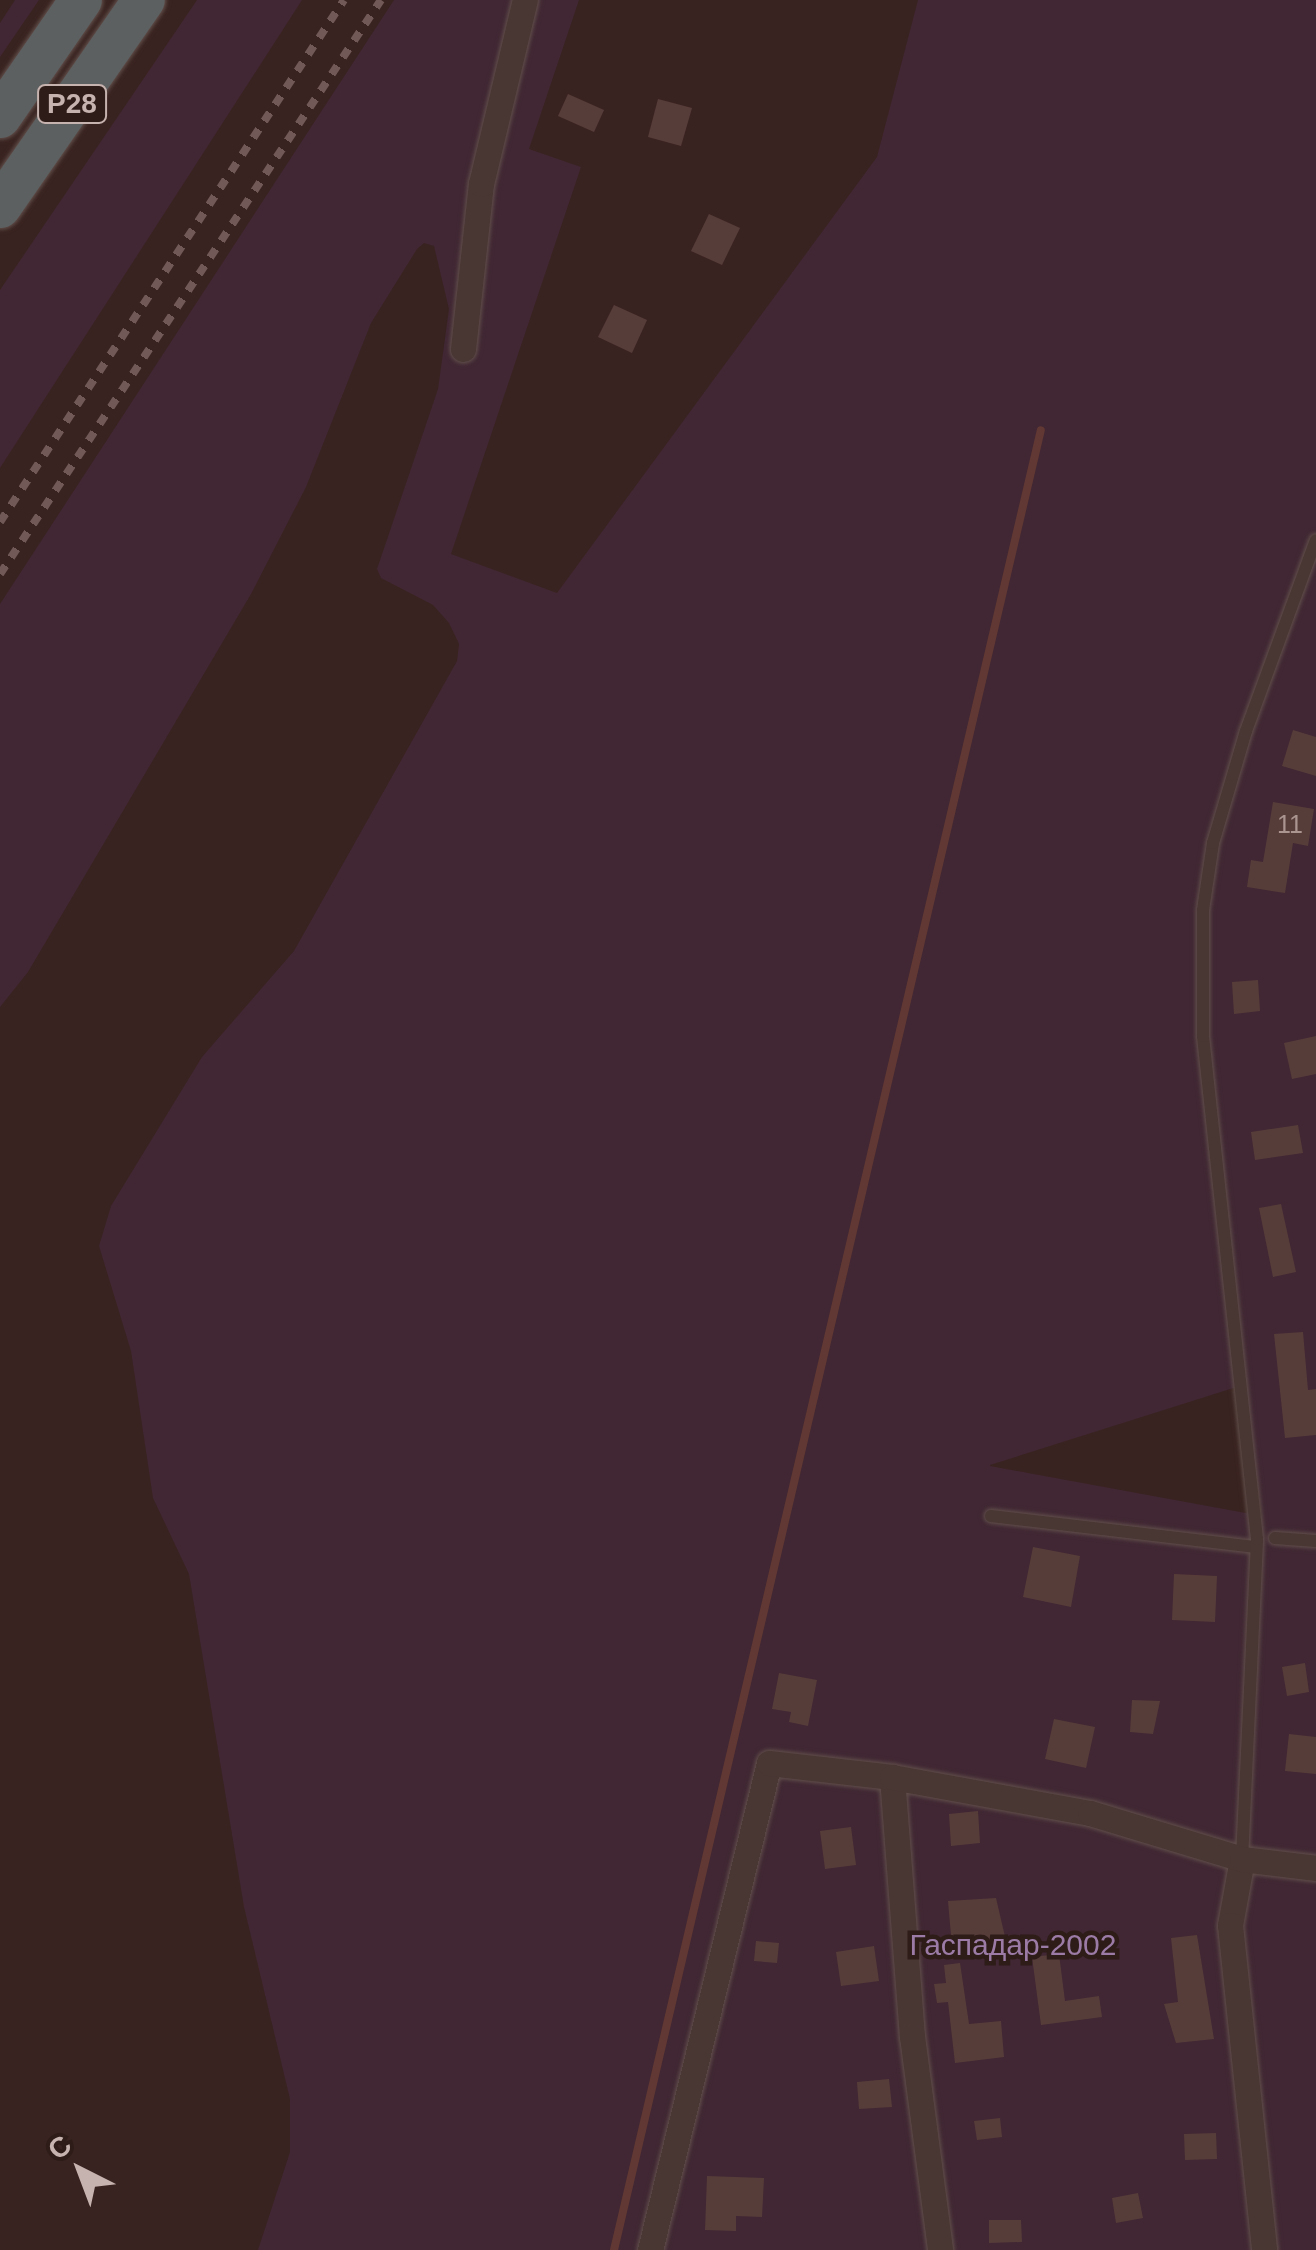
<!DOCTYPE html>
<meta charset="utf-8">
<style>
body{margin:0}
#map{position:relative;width:1316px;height:2250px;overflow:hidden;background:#392320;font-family:Arial,sans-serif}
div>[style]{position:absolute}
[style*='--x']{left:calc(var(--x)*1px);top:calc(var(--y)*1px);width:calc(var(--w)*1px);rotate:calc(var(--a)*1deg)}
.green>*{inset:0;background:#402733}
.stream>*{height:8px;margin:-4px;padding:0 4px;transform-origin:4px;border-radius:4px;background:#613833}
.building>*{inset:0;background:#573d3a}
.roads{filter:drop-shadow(0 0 2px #614f4b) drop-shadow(0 0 2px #614f4b)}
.service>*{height:12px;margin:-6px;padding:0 6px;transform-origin:6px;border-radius:6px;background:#493734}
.minor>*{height:25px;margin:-12.5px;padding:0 12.5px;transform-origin:12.5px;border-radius:12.5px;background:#493734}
.trunk>*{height:42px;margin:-21px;padding:0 21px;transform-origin:21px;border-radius:21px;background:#5d6060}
.rail>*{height:8px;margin-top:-4px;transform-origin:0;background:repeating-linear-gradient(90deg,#705956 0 10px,transparent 0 20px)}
span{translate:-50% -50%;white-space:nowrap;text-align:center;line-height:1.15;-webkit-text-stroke:9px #2e1c19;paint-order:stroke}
.number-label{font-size:25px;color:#aa9591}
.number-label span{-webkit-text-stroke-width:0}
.shield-label span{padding:2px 8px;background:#2e1c19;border:2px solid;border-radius:8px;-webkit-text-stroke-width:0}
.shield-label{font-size:28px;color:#c6b2ae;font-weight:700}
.park-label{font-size:30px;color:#9c7ca7}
.north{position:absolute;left:30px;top:2120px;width:100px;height:100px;-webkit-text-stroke:8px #2e1c19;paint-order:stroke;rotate:318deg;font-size:28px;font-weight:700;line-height:40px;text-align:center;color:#c6b2ae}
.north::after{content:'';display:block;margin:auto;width:35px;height:45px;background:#c6b2ae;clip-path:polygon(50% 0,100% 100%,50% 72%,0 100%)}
</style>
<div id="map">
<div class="green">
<i style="clip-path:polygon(15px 0,39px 0,0 57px,0 23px)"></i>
<i style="clip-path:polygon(197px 0,302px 0,0 468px,0 290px)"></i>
<i style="clip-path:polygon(evenodd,394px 0,579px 0,529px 149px,581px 167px,451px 554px,557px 593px,877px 157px,918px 0,1316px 0,1316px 2250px,258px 2250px,290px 2152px,290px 2099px,244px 1907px,189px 1574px,153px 1498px,131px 1351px,99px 1246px,111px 1206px,202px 1057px,294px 951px,457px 661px,459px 644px,449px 623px,433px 605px,381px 578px,377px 569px,438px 389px,449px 309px,434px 246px,424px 243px,417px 249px,371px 323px,306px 487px,251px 594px,28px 972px,0 1007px,0 604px,394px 0,1243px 1385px,1262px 1516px,990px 1466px,990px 1465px,1243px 1385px)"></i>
</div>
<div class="stream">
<i style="--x:614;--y:2250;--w:1869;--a:-76.8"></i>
</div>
<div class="building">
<i style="clip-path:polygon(568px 94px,604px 110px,594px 132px,558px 116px)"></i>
<i style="clip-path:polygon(658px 99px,692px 108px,681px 146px,648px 137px)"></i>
<i style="clip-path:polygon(709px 214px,740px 228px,722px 265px,691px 251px)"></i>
<i style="clip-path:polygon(614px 305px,647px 320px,632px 353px,598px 337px)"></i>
<i style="clip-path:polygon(1293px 730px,1316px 737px,1316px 776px,1282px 766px)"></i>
<i style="clip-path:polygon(1273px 802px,1314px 809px,1308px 846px,1293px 843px,1285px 893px,1247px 887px,1251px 860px,1263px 862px)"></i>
<i style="clip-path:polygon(1258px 980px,1260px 1011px,1234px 1014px,1232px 982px)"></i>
<i style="clip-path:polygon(1316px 1036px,1316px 1074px,1292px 1079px,1284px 1043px)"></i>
<i style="clip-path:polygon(1298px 1125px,1303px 1153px,1255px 1160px,1251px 1132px)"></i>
<i style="clip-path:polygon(1281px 1204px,1296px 1272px,1273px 1277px,1259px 1208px)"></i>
<i style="clip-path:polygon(1303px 1332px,1308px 1390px,1316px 1389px,1316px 1435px,1285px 1438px,1274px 1334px)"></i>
<i style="clip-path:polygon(1033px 1547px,1080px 1556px,1071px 1607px,1023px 1597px)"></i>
<i style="clip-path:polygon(1174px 1574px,1217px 1576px,1215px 1622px,1172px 1620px)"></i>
<i style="clip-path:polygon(1305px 1663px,1309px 1692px,1287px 1696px,1282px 1667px)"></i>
<i style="clip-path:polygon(779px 1673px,817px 1680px,808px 1726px,789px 1722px,791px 1712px,772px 1709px)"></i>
<i style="clip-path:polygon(1132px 1700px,1160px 1701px,1153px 1734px,1130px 1732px)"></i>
<i style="clip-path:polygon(1054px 1719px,1095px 1727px,1086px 1768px,1045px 1759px)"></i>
<i style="clip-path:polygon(1289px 1734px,1316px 1737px,1316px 1774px,1285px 1771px)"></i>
<i style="clip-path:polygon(978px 1811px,980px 1843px,951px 1846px,949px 1814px)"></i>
<i style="clip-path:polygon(851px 1827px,856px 1865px,825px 1869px,820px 1831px)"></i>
<i style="clip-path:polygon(996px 1898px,1009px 1954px,953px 1958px,948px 1901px)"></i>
<i style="clip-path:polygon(1197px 1935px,1214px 2039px,1176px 2043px,1164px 2004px,1178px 2002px,1171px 1938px)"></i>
<i style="clip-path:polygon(756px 1941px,779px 1943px,777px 1963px,754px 1961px)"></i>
<i style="clip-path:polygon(874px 1946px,879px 1981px,841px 1986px,836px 1952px)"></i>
<i style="clip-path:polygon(1059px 1954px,1065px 2001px,1099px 1996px,1102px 2017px,1041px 2025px,1032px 1957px)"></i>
<i style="clip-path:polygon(960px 1963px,969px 2024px,1001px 2021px,1004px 2057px,955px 2063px,948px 2002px,937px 2003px,934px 1984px,946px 1983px,944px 1965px)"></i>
<i style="clip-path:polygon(889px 2079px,892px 2107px,859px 2109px,857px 2082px)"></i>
<i style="clip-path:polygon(1000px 2118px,1002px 2137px,977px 2140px,974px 2121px)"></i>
<i style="clip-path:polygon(1216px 2133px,1217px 2159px,1185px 2160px,1184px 2134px)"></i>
<i style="clip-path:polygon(707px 2176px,764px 2178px,762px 2217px,736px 2216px,736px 2231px,705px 2230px)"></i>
<i style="clip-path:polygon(1138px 2193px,1143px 2218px,1116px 2223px,1112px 2198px)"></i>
<i style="clip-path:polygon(989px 2220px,1021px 2220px,1022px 2242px,989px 2243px)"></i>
</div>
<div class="roads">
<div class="service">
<i style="--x:991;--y:1516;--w:267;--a:6.7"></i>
<i style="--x:1275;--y:1538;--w:41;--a:4.2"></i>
<i style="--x:1242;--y:1859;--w:320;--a:-87.3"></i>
<i style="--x:1257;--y:1539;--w:506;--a:-96.13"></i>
<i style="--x:1203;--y:1036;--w:126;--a:-90"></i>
<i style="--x:1203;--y:910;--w:68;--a:-81.5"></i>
<i style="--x:1213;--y:843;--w:117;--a:-73.6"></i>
<i style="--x:1246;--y:731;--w:203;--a:-69.9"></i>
</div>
<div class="minor">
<i style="--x:463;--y:349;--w:166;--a:-83.8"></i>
<i style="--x:481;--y:184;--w:189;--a:-76.6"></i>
<i style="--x:892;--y:1777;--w:260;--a:85.6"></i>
<i style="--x:912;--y:2036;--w:216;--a:82.5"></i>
<i style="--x:1242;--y:1859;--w:67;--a:100.3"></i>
<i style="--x:1230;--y:1925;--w:327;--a:84"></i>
<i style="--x:650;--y:2250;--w:501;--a:-76.27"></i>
<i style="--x:769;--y:1763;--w:124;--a:6.5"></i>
<i style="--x:892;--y:1777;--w:201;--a:10.3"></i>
<i style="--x:1090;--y:1813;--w:159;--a:16.8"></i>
<i style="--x:1242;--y:1859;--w:75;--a:6.9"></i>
</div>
<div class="trunk">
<i style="--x:0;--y:117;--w:142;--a:-55.3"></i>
<i style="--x:0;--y:207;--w:252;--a:-55.2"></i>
</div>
</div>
<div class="rail">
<i style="--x:0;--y:522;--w:625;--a:-56.61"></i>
<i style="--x:0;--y:574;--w:689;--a:-56.43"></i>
</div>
<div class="number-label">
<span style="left:1290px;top:824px">11</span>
</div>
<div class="shield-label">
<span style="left:72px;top:104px">Р28</span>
</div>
<div class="park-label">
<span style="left:1013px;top:1945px">Гаспадар-2002</span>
</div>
<div class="north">С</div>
</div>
